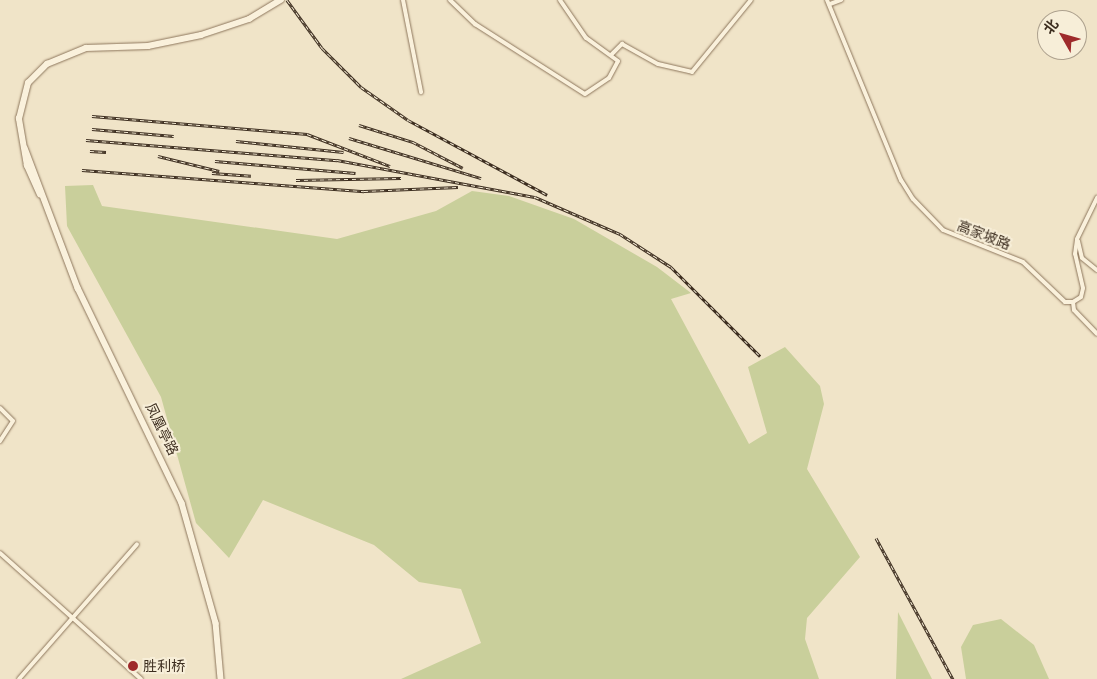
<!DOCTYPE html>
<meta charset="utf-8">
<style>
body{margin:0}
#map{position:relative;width:1097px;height:679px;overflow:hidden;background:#f0e4c8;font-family:"Source Serif 4","Noto Sans SC",serif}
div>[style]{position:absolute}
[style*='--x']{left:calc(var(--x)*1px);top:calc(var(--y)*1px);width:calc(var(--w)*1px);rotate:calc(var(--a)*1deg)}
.green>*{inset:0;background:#c9cf9b}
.roads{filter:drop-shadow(0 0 1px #8d765c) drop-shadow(0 0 1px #8d765c)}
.street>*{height:4px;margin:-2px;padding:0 2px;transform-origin:2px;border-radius:2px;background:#faf1dc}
.secondary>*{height:5.5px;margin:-2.75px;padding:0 2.75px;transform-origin:2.75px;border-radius:2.75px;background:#faf1dc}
.rail>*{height:3px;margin-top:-1.5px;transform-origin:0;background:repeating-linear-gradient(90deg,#f7eed8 0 4px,#3d2e20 0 8px);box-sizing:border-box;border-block:1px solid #3d2e20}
.dots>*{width:14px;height:14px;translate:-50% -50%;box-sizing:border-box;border:2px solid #f7eed8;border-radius:50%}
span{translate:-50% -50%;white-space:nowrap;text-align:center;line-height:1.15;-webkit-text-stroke:4px #f7eed8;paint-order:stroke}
.street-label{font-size:14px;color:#3d2e20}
.poi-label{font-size:14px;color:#3d2e20}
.left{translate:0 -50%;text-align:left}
.north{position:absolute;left:1037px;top:10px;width:50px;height:50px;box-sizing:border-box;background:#f7eed8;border:1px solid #ada18e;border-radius:50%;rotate:308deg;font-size:14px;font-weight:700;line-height:20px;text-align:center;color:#3d2e20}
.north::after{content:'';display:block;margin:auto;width:18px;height:22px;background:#9e2a2b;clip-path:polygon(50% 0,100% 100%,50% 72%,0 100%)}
</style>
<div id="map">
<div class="green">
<i style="clip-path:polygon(93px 185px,102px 206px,337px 239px,436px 211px,472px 191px,509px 196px,574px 219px,657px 267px,691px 293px,671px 299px,749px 444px,767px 433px,748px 367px,785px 347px,820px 386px,824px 404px,807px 469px,860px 557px,807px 618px,805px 639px,819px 679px,401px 679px,481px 643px,461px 589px,419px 582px,374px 545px,263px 500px,229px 558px,196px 523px,161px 397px,67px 226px,65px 186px)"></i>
<i style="clip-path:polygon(898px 612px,932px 679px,896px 679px)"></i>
<i style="clip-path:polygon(1001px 619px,1034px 645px,1049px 679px,966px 679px,961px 647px,973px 625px)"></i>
</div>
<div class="roads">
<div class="street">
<i style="--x:403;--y:0;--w:94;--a:78.9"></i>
<i style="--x:450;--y:0;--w:35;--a:44"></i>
<i style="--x:475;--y:24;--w:130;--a:32.5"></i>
<i style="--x:585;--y:94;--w:29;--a:-34"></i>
<i style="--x:609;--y:78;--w:19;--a:-62"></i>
<i style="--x:618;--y:61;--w:39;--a:-144"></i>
<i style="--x:586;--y:38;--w:46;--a:-124.4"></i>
<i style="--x:827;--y:0;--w:195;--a:67.7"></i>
<i style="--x:901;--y:180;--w:22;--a:58"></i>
<i style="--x:913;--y:199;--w:43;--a:45.9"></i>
<i style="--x:943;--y:230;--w:86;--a:21.8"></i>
<i style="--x:1023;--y:262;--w:58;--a:43.6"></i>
<i style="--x:1065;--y:302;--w:8;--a:0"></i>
<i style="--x:1073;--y:302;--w:9;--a:-32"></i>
<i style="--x:1081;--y:297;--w:9;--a:-77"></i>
<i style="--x:1083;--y:288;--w:35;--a:-103"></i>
<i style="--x:1075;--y:254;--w:15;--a:-82"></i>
<i style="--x:1077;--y:239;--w:46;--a:-64"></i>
<i style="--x:830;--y:4;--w:12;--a:-20"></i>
<i style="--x:611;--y:55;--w:16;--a:-45"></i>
<i style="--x:622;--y:44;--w:41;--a:29.1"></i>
<i style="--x:658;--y:64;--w:35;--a:13"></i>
<i style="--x:692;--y:72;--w:93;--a:-50.7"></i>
<i style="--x:1078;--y:241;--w:17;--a:77"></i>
<i style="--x:1082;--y:258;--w:19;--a:39"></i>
<i style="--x:1073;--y:302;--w:8;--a:83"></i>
<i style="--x:1074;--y:310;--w:33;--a:46"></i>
<i style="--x:0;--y:408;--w:18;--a:45"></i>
<i style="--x:13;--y:421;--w:24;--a:123"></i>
<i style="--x:0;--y:553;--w:189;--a:41.8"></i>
<i style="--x:19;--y:679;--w:179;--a:-48.8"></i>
</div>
<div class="secondary">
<i style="--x:25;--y:148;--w:150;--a:69.3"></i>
<i style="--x:78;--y:288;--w:239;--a:64.2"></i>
<i style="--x:182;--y:503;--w:125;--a:74.2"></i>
<i style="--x:216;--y:623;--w:56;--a:84.9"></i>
<i style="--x:40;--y:195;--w:32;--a:-114"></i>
<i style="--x:27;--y:166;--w:48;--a:-99.7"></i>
<i style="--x:19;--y:119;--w:37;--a:-76"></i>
<i style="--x:28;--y:83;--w:27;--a:-45"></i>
<i style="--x:47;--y:64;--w:42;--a:-22.3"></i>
<i style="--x:86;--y:48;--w:62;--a:-1.8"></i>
<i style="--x:148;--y:46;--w:54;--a:-11.7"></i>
<i style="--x:201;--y:35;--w:51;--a:-18.4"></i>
<i style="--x:249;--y:19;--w:37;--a:-31"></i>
</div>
</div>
<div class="rail">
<i style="--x:287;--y:0;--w:59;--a:53.9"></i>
<i style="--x:322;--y:48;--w:55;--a:45"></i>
<i style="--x:361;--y:87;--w:57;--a:35.1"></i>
<i style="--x:408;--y:120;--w:158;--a:28.3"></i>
<i style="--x:92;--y:116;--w:216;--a:4.8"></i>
<i style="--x:307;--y:134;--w:89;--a:21.1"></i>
<i style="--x:359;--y:125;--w:57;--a:17.5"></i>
<i style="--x:413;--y:142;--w:56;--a:27.5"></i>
<i style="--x:92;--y:129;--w:82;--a:4.9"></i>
<i style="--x:349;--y:138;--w:138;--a:16.9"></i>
<i style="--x:86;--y:140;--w:252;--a:4.6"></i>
<i style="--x:337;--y:160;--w:201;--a:10.6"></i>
<i style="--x:535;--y:197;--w:93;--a:23.5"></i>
<i style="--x:620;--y:234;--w:61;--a:32.9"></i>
<i style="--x:671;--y:267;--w:126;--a:45"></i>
<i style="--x:236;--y:141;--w:108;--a:5.9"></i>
<i style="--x:90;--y:151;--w:16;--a:4"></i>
<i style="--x:158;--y:156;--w:63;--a:13.8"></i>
<i style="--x:215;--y:161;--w:141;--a:4.9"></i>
<i style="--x:82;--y:170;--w:283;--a:4.3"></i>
<i style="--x:364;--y:191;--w:94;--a:-2.4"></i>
<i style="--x:212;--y:173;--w:39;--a:4"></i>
<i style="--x:296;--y:180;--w:105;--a:-1.1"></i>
<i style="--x:876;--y:538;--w:161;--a:61.4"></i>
</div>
<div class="dots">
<i style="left:133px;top:666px;background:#9e2a2b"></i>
</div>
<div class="street-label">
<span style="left:984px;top:235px;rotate:21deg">高家坡路</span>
<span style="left:162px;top:429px;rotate:64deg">凤凰亭路</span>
</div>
<div class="poi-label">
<span class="left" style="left:143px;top:666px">胜利桥</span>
</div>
<div class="north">北</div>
</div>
